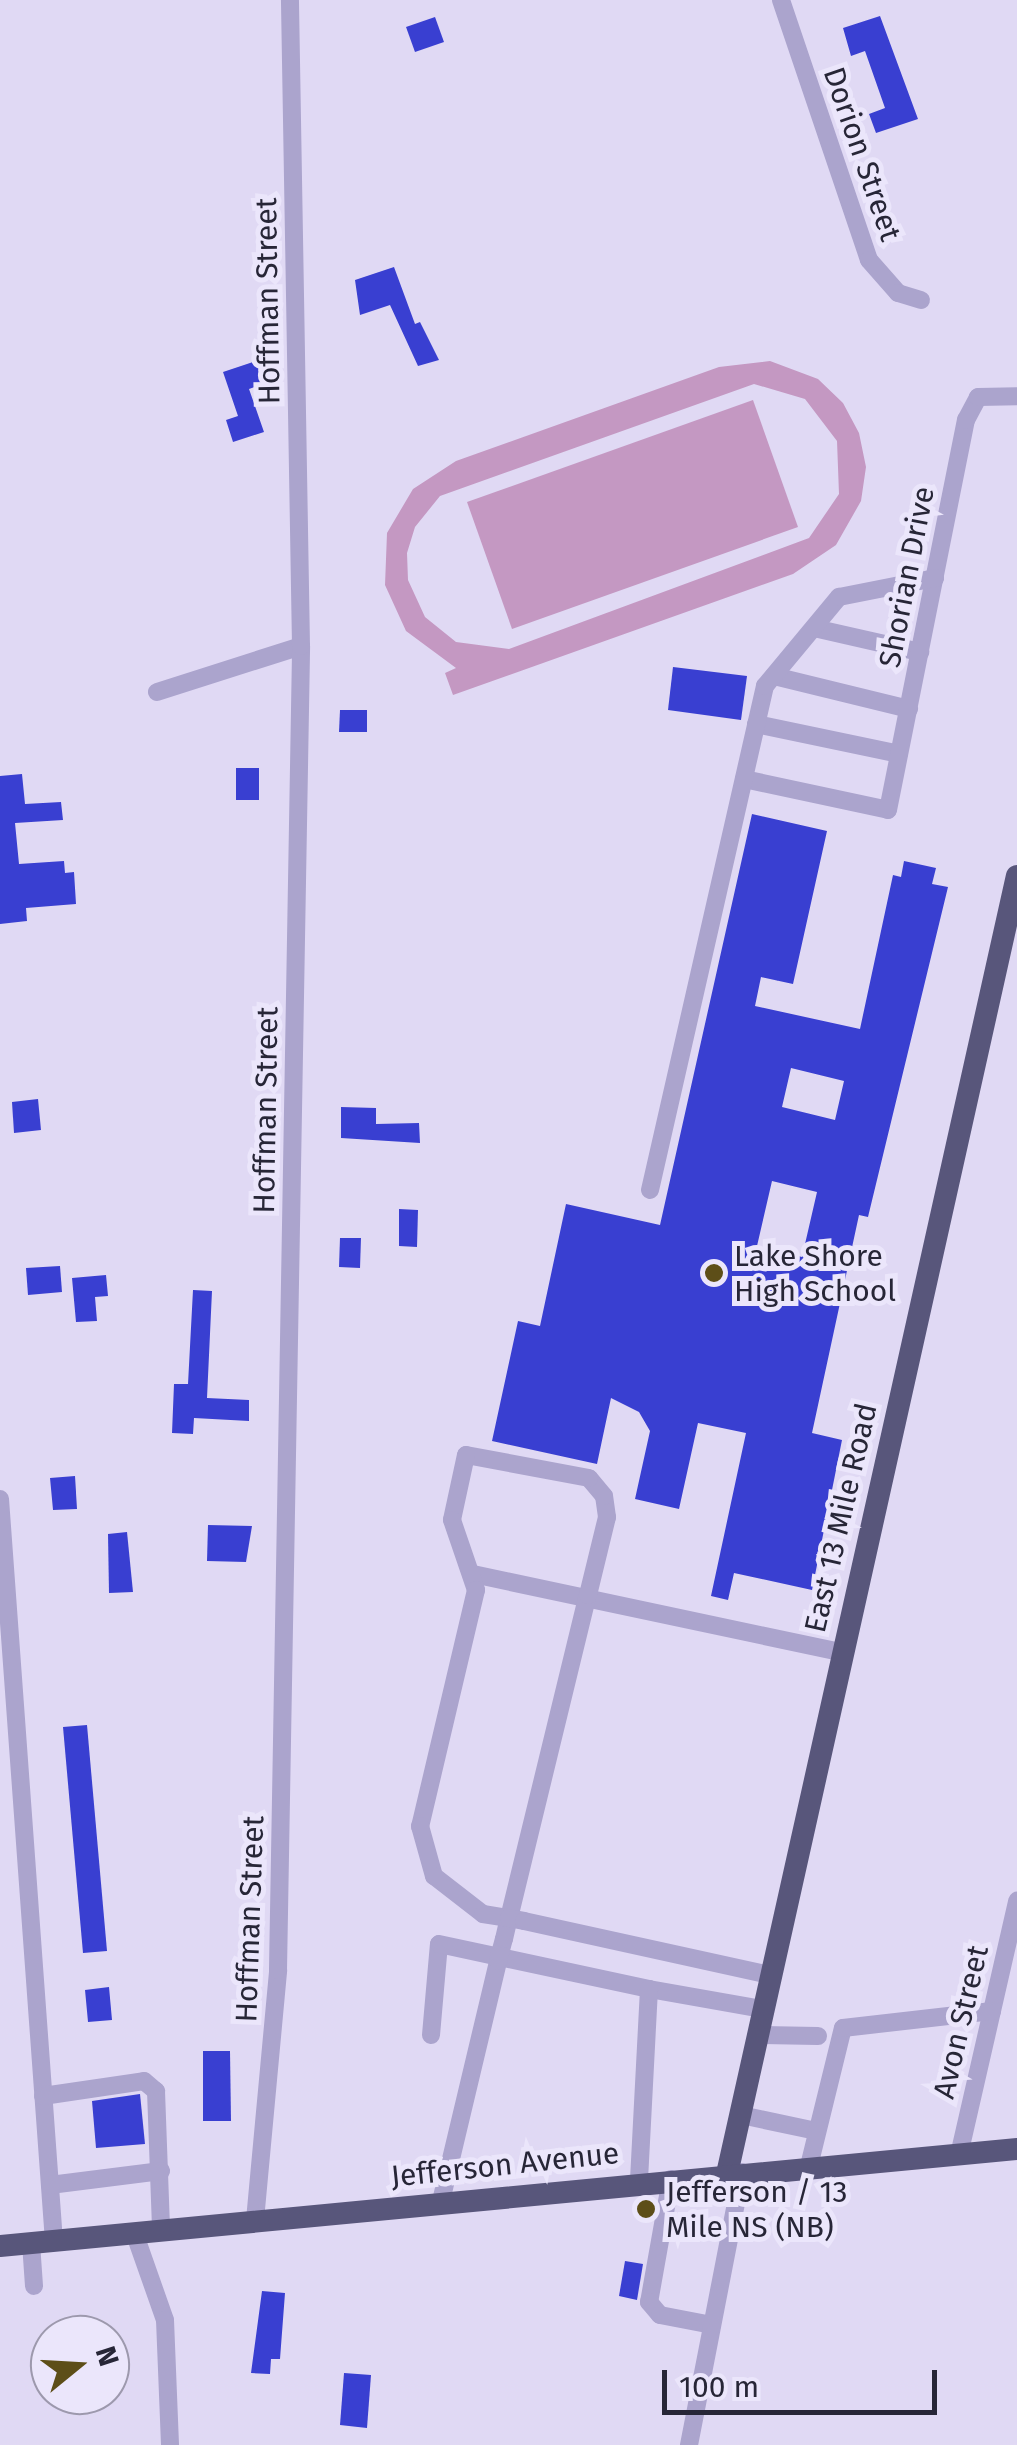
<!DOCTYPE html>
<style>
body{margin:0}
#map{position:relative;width:1017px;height:2445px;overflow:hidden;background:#e0d9f4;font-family:"Fira Sans",sans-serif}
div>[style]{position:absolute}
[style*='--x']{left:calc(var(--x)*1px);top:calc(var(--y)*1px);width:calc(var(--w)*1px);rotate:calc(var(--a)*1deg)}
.green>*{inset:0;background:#c498c2}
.building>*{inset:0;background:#393fd1}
.minor>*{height:18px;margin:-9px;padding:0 9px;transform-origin:9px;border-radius:9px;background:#aba4cd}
.major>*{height:22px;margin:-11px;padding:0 11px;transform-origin:11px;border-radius:11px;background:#58567b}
.dots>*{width:28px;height:28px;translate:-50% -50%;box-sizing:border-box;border:5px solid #ebe6fb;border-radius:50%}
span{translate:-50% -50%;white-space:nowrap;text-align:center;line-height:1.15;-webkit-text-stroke:10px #ebe6fb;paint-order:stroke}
.street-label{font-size:30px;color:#272637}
.poi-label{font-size:30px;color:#272637}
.left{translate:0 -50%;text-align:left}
.north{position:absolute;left:30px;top:2315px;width:100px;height:100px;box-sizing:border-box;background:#ebe6fb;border:2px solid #9d99ad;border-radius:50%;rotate:72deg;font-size:28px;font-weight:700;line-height:40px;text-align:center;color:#272637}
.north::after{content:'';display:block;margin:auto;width:35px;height:45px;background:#5d4e18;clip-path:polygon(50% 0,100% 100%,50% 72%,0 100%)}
.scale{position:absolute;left:662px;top:2370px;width:275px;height:45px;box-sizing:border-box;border:5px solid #272637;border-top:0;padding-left:12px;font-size:30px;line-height:35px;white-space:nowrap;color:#272637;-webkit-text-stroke:8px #ebe6fb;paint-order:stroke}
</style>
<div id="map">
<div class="green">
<i style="clip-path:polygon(evenodd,770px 361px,818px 379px,843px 403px,859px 433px,866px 467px,861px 501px,836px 545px,793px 574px,453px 695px,445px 673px,456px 668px,406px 631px,385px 585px,387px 533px,413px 489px,456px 461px,719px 367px,770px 361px,754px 384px,805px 399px,837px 441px,839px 494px,809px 538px,509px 649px,456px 642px,425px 617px,408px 580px,407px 553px,415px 527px,440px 496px,754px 384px)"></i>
<i style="clip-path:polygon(753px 400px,798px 527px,512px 629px,467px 502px)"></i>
</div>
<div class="building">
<i style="clip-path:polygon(880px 16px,918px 119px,876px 133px,869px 114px,885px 108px,865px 51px,851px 56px,843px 28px)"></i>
<i style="clip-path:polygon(435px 17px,444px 42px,415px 52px,406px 27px)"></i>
<i style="clip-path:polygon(394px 267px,415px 324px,420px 322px,439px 360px,418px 366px,390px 305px,360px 315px,355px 280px)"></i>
<i style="clip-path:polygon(259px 360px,266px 383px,249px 389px,264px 432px,233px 442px,226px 420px,238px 416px,223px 372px)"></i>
<i style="clip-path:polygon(673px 667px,747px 676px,741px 720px,668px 710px)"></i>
<i style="clip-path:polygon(340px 710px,367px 710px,367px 732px,339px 732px)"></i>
<i style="clip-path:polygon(236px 768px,259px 768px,259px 800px,236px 800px)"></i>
<i style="clip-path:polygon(22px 774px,25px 804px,61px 802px,63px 820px,15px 823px,19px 864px,64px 861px,65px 873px,74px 872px,76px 904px,26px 908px,27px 921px,0 924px,0 776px)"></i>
<i style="clip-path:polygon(evenodd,752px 814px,827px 831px,793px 984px,761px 977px,755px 1006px,860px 1029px,893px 875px,901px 877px,904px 861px,936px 868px,932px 884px,948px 887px,868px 1217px,859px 1215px,812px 1433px,842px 1440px,812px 1590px,734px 1573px,728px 1600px,711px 1596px,746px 1433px,698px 1423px,679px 1509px,635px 1499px,650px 1431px,639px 1412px,611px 1398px,597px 1464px,492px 1441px,518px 1321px,540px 1326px,566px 1204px,660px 1225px,752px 814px,791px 1068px,844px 1081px,835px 1120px,782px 1107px,791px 1068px,752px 814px,772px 1181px,817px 1192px,802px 1257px,757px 1246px,772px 1181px)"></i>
<i style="clip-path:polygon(38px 1099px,41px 1130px,14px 1133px,12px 1102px)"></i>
<i style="clip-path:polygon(341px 1107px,376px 1108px,376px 1124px,419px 1123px,420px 1143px,341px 1138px)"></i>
<i style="clip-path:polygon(399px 1209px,418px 1210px,417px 1247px,399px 1246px)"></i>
<i style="clip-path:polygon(340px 1238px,361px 1238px,360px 1268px,339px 1267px)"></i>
<i style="clip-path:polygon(60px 1266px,62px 1292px,28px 1295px,26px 1268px)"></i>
<i style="clip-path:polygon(106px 1275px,108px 1296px,95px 1297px,97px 1321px,76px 1322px,72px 1278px)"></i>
<i style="clip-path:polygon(193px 1290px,212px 1291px,207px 1398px,249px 1400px,249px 1421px,194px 1418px,193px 1434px,172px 1433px,174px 1384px,188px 1384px)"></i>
<i style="clip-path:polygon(75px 1476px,77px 1509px,53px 1510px,50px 1478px)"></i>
<i style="clip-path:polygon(208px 1525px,252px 1526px,246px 1562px,207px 1561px)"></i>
<i style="clip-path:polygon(127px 1532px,133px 1592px,109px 1593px,108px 1534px)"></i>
<i style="clip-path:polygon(87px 1725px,107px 1951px,83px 1953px,63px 1727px)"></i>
<i style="clip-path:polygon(109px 1987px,112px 2020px,88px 2022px,85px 1990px)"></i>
<i style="clip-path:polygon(203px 2051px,230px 2051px,231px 2121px,203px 2121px)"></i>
<i style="clip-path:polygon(140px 2094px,145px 2144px,96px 2148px,92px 2101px)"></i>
<i style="clip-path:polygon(625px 2261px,643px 2264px,637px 2300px,619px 2296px)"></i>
<i style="clip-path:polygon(262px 2291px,285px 2293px,280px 2359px,271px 2359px,270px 2374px,251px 2373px)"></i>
<i style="clip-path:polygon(344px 2373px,371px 2375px,367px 2428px,340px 2425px)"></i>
</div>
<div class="minor">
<i style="--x:781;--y:0;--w:274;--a:71.3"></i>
<i style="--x:869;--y:260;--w:44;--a:48.7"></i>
<i style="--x:898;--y:293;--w:24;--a:17"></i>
<i style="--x:814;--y:628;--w:109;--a:12.8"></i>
<i style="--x:774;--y:676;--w:139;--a:13.7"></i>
<i style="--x:157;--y:692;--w:151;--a:-17.7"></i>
<i style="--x:756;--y:724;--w:146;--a:11.8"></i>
<i style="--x:744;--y:779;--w:147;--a:12.1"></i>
<i style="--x:888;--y:810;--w:398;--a:-78.7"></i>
<i style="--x:966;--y:420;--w:26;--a:-62"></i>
<i style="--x:978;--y:397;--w:39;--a:-1"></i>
<i style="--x:650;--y:1190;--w:517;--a:-77.15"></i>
<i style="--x:765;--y:686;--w:116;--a:-50.3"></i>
<i style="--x:839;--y:597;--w:98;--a:-11.2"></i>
<i style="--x:0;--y:1499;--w:744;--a:85.84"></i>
<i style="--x:473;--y:1574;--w:376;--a:12"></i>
<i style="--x:649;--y:1989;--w:116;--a:10"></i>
<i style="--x:431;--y:2035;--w:91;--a:-85"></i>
<i style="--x:439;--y:1944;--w:215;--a:12.1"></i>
<i style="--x:649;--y:1989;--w:193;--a:93"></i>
<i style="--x:758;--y:2035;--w:60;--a:1"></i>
<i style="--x:43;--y:2096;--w:102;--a:-8.4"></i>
<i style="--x:144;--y:2081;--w:16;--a:40"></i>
<i style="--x:156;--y:2091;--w:138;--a:87.9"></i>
<i style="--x:741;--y:2115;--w:77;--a:12"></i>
<i style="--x:959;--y:2155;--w:261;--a:-77.1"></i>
<i style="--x:809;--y:2166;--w:142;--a:-76.2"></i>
<i style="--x:843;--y:2028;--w:150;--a:-6.5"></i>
<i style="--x:671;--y:2179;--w:125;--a:100.1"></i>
<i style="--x:649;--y:2302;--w:17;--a:50"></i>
<i style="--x:660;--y:2315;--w:53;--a:10.9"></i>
<i style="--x:50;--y:2185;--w:112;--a:-7.2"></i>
<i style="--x:441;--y:2201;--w:247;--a:-76.6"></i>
<i style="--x:498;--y:1961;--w:23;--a:-75"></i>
<i style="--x:504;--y:1939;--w:22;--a:-77"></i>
<i style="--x:509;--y:1918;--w:333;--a:-76.3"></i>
<i style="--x:588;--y:1595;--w:80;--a:-76.3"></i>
<i style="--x:607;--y:1517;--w:21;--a:-98"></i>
<i style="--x:604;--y:1496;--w:23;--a:-130"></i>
<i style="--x:589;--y:1478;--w:125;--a:-169.4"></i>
<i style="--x:466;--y:1455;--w:66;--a:102.2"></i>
<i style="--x:452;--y:1520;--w:74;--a:71.1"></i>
<i style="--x:476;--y:1590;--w:243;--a:103.3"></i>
<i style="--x:420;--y:1826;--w:52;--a:74.4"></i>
<i style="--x:434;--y:1876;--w:62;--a:37.8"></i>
<i style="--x:483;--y:1914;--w:26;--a:9"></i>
<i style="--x:509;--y:1918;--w:15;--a:11"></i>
<i style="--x:524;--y:1921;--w:252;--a:12.4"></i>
<i style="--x:255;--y:2220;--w:251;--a:-84.7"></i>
<i style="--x:278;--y:1970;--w:1324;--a:-89"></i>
<i style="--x:301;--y:646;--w:646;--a:-90.98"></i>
<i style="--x:134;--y:2232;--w:93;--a:70.6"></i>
<i style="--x:165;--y:2320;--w:125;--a:87.7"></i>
<i style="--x:31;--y:2243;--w:43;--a:86"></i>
<i style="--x:689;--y:2445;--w:278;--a:-79"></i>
</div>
<div class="major">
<i style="--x:727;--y:2174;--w:1330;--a:-77.41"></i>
<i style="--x:0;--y:2246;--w:1022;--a:-5.45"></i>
</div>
<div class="dots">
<i style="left:714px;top:1273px;background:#5d4e18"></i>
<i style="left:646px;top:2209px;background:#5d4e18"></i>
</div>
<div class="street-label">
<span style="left:862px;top:154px;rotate:71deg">Dorion Street</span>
<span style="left:268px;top:301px;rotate:-91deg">Hoffman Street</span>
<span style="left:907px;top:577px;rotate:-79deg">Shorian Drive</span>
<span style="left:266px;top:1110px;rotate:-89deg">Hoffman Street</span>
<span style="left:841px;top:1518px;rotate:-77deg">East 13 Mile Road</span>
<span style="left:250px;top:1919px;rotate:-88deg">Hoffman Street</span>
<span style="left:961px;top:2022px;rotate:-77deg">Avon Street</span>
<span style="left:505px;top:2165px;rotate:-6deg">Jefferson Avenue</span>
</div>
<div class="poi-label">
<span class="left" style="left:734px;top:1273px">Lake Shore<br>High School</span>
<span class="left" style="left:666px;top:2209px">Jefferson / 13<br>Mile NS (NB)</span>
</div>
<div class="north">N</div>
<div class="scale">100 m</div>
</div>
